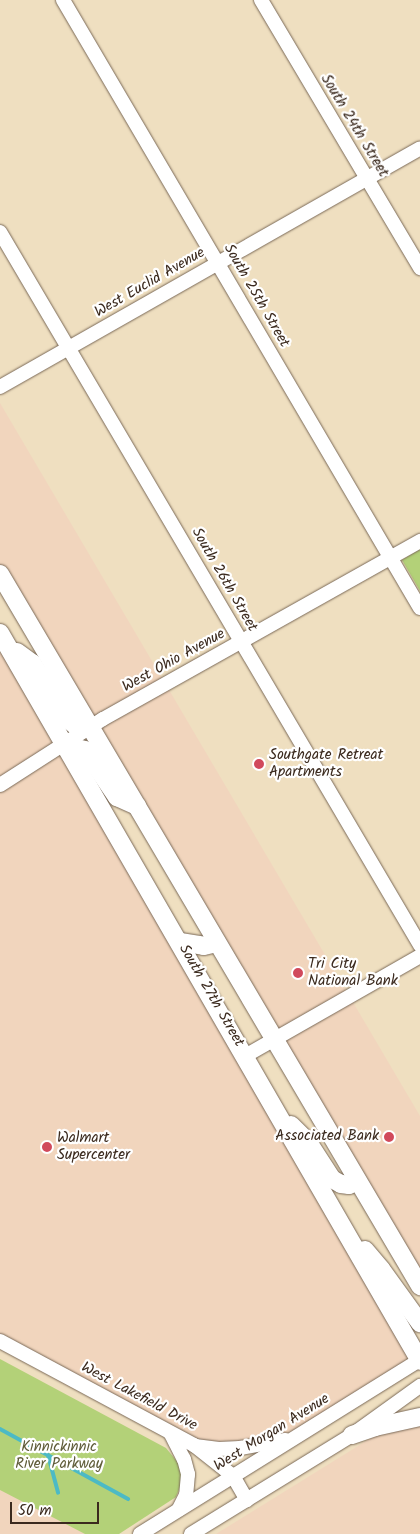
<!DOCTYPE html>
<style>
body{margin:0}
#map{position:relative;width:420px;height:1534px;overflow:hidden;background:#efdfc0;font-family:Kalam,sans-serif}
div>[style]{position:absolute}
[style*='--x']{left:calc(var(--x)*1px);top:calc(var(--y)*1px);width:calc(var(--w)*1px);rotate:calc(var(--a)*1deg)}
.built>*{inset:0;background:#f1d5bd}
.green>*{inset:0;background:#b3d178}
.stream>*{height:4px;margin:-2px;padding:0 2px;transform-origin:2px;border-radius:2px;background:#4cbac5}
.roads{filter:drop-shadow(0 0 1px #7a6957) drop-shadow(0 0 1px #7a6957)}
.minor>*{height:14px;margin:-7px;padding:0 7px;transform-origin:7px;border-radius:7px;background:#fff}
.major>*{height:18px;margin:-9px;padding:0 9px;transform-origin:9px;border-radius:9px;background:#fff}
.dots>*{width:14px;height:14px;translate:-50% -50%;box-sizing:border-box;border:2px solid #fff;border-radius:50%}
span{translate:-50% -50%;white-space:nowrap;text-align:center;line-height:1.15;-webkit-text-stroke:4.5px #fff;paint-order:stroke}
.street-label{font-size:15px;color:#3b2a1e}
.poi-label{font-size:15px;color:#3b2a1e}
.left{translate:0 -50%;text-align:left}
.right{translate:-100% -50%;text-align:right}
.park-label{font-size:15px;color:#5f5c39}
.scale{position:absolute;left:10px;top:1502px;width:89px;height:22px;box-sizing:border-box;border:2px solid #3b2a1e;border-top:0;padding-left:6px;font-size:15px;line-height:18px;white-space:nowrap;color:#3b2a1e;-webkit-text-stroke:4px #fff;paint-order:stroke}
</style>
<div id="map">
<div class="built">
<i style="clip-path:polygon(0 403px,420px 1116px,420px 1286px,0 574px)"></i>
<i style="clip-path:polygon(0 633px,420px 1360px,298px 1436px,194px 1445px,0 1341px)"></i>
<i style="clip-path:polygon(420px 1424px,420px 1534px,216px 1534px,379px 1433px)"></i>
<i style="clip-path:polygon(0 1489px,85px 1534px,0 1534px)"></i>
</div>
<div class="green">
<i style="clip-path:polygon(420px 549px,420px 591px,402px 560px)"></i>
<i style="clip-path:polygon(0 1359px,166px 1448px,179px 1464px,182px 1474px,182px 1482px,176px 1497px,119px 1534px,85px 1534px,0 1490px)"></i>
</div>
<div class="stream">
<i style="--x:0;--y:1429;--w:146;--a:28.7"></i>
<i style="--x:48;--y:1455;--w:39;--a:75"></i>
</div>
<div class="roads">
<div class="minor">
<i style="--x:63;--y:0;--w:705;--a:59.58"></i>
<i style="--x:261;--y:0;--w:312;--a:59.3"></i>
<i style="--x:0;--y:232;--w:828;--a:59.5"></i>
<i style="--x:0;--y:387;--w:483;--a:-29.6"></i>
<i style="--x:0;--y:785;--w:122;--a:-32.7"></i>
<i style="--x:103;--y:719;--w:364;--a:-29.3"></i>
<i style="--x:245;--y:1056;--w:202;--a:-29.7"></i>
<i style="--x:0;--y:1341;--w:220;--a:28.2"></i>
<i style="--x:194;--y:1445;--w:50;--a:38.5"></i>
<i style="--x:233;--y:1476;--w:28;--a:60"></i>
<i style="--x:171;--y:1434;--w:28;--a:63"></i>
<i style="--x:184;--y:1459;--w:16;--a:75"></i>
<i style="--x:188;--y:1474;--w:21;--a:95"></i>
<i style="--x:186;--y:1495;--w:16;--a:117"></i>
<i style="--x:195;--y:1446;--w:24;--a:7"></i>
<i style="--x:219;--y:1449;--w:21;--a:-3"></i>
<i style="--x:240;--y:1448;--w:46;--a:-10.1"></i>
<i style="--x:140;--y:1534;--w:330;--a:-31.9"></i>
<i style="--x:191;--y:1534;--w:189;--a:-31.6"></i>
<i style="--x:352;--y:1435;--w:84;--a:-35.8"></i>
</div>
<div class="major">
<i style="--x:0;--y:574;--w:827;--a:59.46"></i>
<i style="--x:0;--y:633;--w:840;--a:60.02"></i>
<i style="--x:17;--y:652;--w:19;--a:36"></i>
<i style="--x:32;--y:663;--w:69;--a:56.8"></i>
<i style="--x:70;--y:721;--w:8;--a:40"></i>
<i style="--x:76;--y:726;--w:14;--a:8"></i>
<i style="--x:66;--y:745;--w:20;--a:15"></i>
<i style="--x:85;--y:750;--w:57;--a:55.8"></i>
<i style="--x:117;--y:797;--w:22;--a:24"></i>
<i style="--x:180;--y:942;--w:24;--a:9"></i>
<i style="--x:204;--y:946;--w:13;--a:-13"></i>
<i style="--x:291;--y:1125;--w:24;--a:45"></i>
<i style="--x:308;--y:1142;--w:44;--a:57"></i>
<i style="--x:332;--y:1179;--w:10;--a:29"></i>
<i style="--x:341;--y:1184;--w:8;--a:7"></i>
<i style="--x:349;--y:1185;--w:9;--a:-27"></i>
<i style="--x:365;--y:1250;--w:25;--a:50"></i>
<i style="--x:381;--y:1269;--w:67;--a:54.2"></i>
<i style="--x:352;--y:1435;--w:24;--a:-19"></i>
<i style="--x:375;--y:1427;--w:46;--a:-12.5"></i>
</div>
</div>
<div class="dots">
<i style="left:259px;top:764px;background:#d1495b"></i>
<i style="left:298px;top:973px;background:#d1495b"></i>
<i style="left:389px;top:1137px;background:#d1495b"></i>
<i style="left:47px;top:1147px;background:#d1495b"></i>
</div>
<div class="street-label">
<span style="left:354px;top:126px;rotate:59deg">South 24th Street</span>
<span style="left:150px;top:283px;rotate:-30deg">West Euclid Avenue</span>
<span style="left:256px;top:296px;rotate:60deg">South 25th Street</span>
<span style="left:224px;top:580px;rotate:60deg">South 26th Street</span>
<span style="left:174px;top:661px;rotate:-29deg">West Ohio Avenue</span>
<span style="left:211px;top:996px;rotate:60deg">South 27th Street</span>
<span style="left:139px;top:1397px;rotate:28deg">West Lakefield Drive</span>
<span style="left:272px;top:1433px;rotate:-32deg">West Morgan Avenue</span>
</div>
<div class="poi-label">
<span class="left" style="left:269px;top:764px">Southgate Retreat<br>Apartments</span>
<span class="left" style="left:308px;top:973px">Tri City<br>National Bank</span>
<span class="right" style="left:379px;top:1137px">Associated Bank</span>
<span class="left" style="left:57px;top:1147px">Walmart<br>Supercenter</span>
</div>
<div class="park-label">
<span style="left:59px;top:1456px">Kinnickinnic<br>River Parkway</span>
</div>
<div class="scale">50 m</div>
</div>
